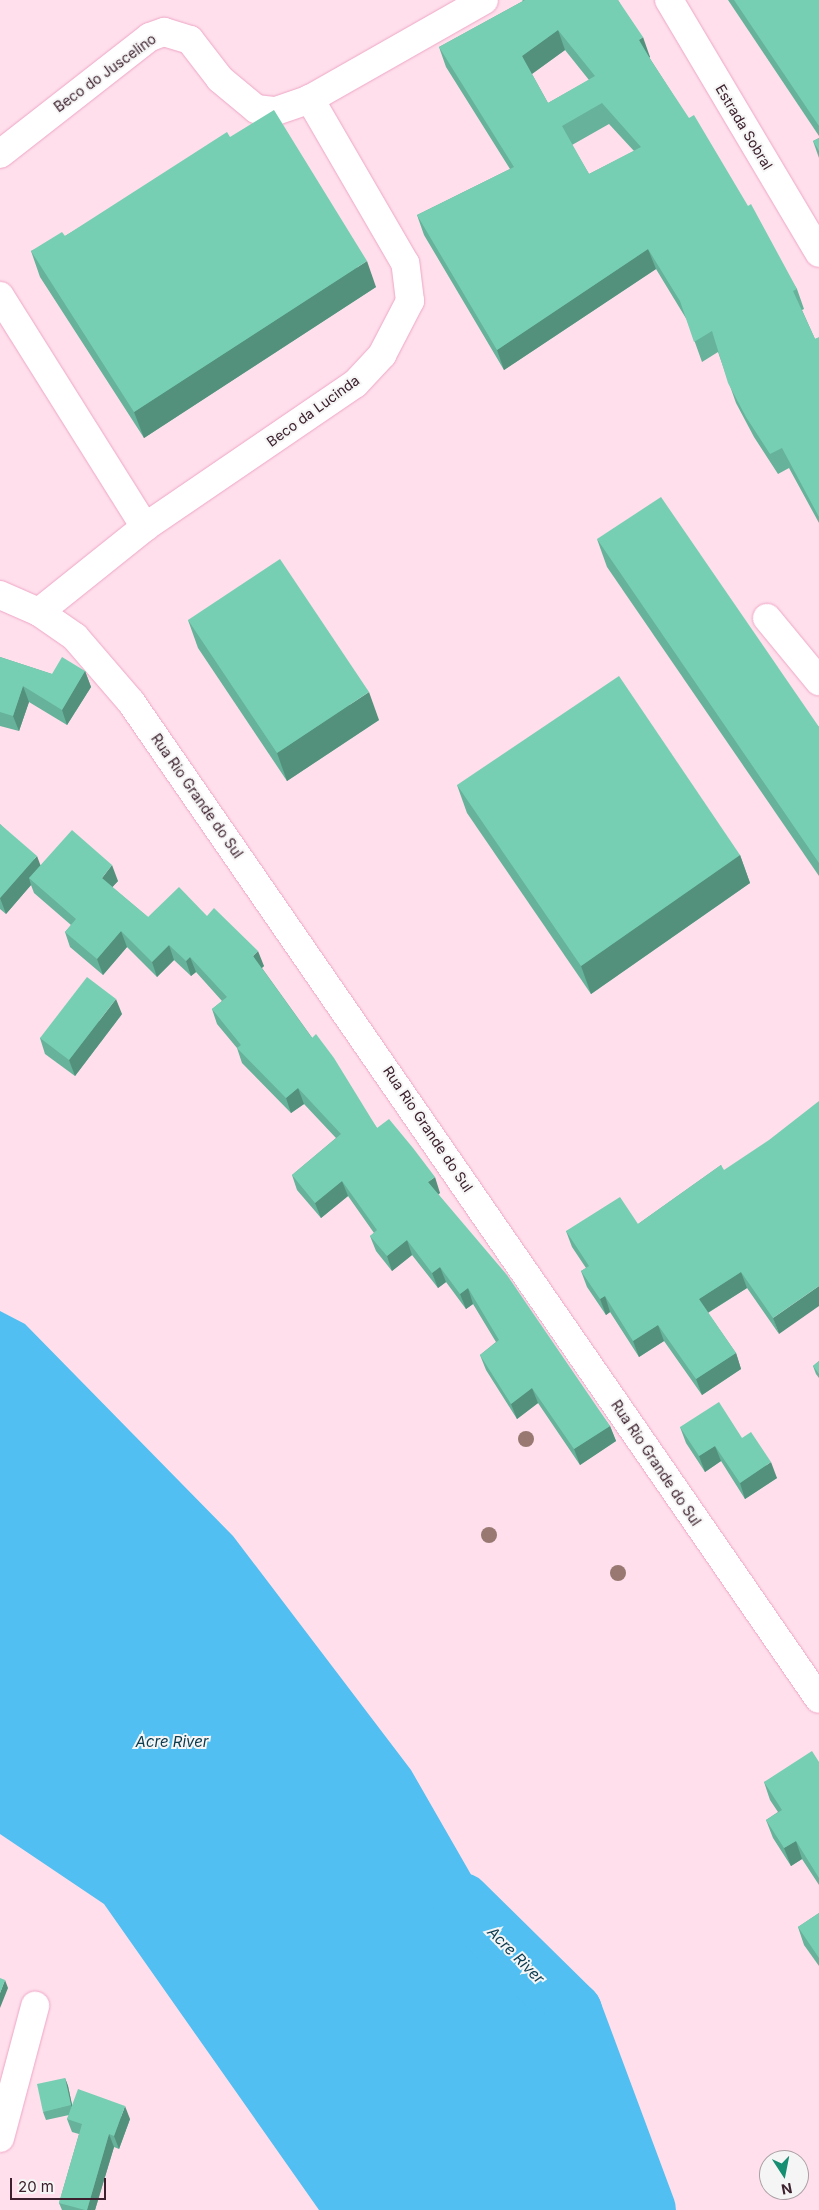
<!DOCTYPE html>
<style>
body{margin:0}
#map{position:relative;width:819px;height:2210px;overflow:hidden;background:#fedfeb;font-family:Inter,sans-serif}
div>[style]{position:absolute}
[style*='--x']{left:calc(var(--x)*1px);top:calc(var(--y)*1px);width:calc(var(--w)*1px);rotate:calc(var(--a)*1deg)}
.water>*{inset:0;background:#51bff1}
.river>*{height:58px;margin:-29px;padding:0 29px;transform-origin:29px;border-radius:29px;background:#51bff1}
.roads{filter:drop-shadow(0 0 1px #efa5c6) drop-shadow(0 0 1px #efa5c6)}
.minor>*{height:28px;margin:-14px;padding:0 14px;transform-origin:14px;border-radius:14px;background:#fff}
.trees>*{width:16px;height:16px;margin:-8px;border-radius:50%;background:#987871}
.wall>*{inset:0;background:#66b29a}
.shaded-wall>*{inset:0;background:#53917d}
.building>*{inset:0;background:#77cfb3}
span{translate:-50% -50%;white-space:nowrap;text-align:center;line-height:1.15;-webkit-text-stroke:4px #f5f5f5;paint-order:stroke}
.street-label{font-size:14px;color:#3c202d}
.water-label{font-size:15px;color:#0a3b4f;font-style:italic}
.north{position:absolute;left:759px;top:2150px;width:50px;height:50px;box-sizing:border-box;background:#f5f5f5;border:1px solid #aba0a5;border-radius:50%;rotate:169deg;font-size:14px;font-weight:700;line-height:20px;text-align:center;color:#3c202d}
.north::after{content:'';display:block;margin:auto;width:18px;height:22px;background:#168e71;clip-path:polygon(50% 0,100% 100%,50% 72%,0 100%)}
.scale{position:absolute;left:10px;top:2178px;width:96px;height:22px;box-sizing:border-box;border:2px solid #3c202d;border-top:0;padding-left:6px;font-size:15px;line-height:18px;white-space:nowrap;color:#3c202d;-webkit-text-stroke:4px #f5f5f5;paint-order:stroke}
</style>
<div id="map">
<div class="water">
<i style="clip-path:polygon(0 1311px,25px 1324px,233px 1536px,411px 1770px,559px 2028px,617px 2210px,319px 2210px,104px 1904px,0 1834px)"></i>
</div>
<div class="river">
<i style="--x:462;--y:1902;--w:156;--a:44.5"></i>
<i style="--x:573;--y:2011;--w:212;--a:69.6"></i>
</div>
<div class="roads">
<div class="minor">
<i style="--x:669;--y:0;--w:294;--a:59.3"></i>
<i style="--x:0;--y:154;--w:190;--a:-38"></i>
<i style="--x:150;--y:37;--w:15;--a:-20"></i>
<i style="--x:164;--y:32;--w:27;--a:17"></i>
<i style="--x:190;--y:40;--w:49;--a:52.4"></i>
<i style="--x:220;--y:79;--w:47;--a:39.8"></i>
<i style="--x:256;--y:109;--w:20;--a:6"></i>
<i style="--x:276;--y:111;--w:36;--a:-19"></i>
<i style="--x:0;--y:296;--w:273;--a:57.9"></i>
<i style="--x:0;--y:595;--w:43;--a:23.6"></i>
<i style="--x:39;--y:612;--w:44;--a:34.8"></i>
<i style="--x:75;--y:637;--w:86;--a:49.3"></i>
<i style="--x:131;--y:702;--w:1211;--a:55.39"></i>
<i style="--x:39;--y:612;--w:136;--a:-38.7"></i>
<i style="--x:145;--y:527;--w:254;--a:-34.3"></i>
<i style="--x:355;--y:384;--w:40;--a:-47"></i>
<i style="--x:382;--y:355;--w:61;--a:-62.6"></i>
<i style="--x:410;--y:301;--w:38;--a:-97"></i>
<i style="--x:405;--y:263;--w:190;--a:-120.1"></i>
<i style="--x:310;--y:99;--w:200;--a:-29.6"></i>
<i style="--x:767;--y:618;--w:82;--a:50.5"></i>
<i style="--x:0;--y:2138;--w:137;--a:-75.1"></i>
</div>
</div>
<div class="trees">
<i style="left:526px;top:1439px"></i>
<i style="left:489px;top:1535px"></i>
<i style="left:618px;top:1573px"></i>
</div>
<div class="wall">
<i style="clip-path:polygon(evenodd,522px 0,618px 0,650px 57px,649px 57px,797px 289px,804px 309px,802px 310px,815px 339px,819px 338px,819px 523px,789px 468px,778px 474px,754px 437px,736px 403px,718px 352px,702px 362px,687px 320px,656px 269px,504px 370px,424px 235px,417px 215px,510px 169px,446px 67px,439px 47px,523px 1px,522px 0,565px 50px,589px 80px,548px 103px,532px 74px,565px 50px,522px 0,609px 124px,634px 151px,589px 174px,572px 145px,609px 124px)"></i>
<i style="clip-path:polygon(728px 0,819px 0,819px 136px)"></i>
<i style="clip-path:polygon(230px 137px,376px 287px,144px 438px,40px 277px,31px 251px,65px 236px)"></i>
<i style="clip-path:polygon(819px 138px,819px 158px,813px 141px)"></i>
<i style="clip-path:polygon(597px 539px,819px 727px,819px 876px,607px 567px)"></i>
<i style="clip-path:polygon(188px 620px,379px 720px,287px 781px,198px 648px)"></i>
<i style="clip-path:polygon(0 657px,52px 674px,85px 671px,91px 687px,67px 725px,29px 702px,19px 731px,0 726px)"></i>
<i style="clip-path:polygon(457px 785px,740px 855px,750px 883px,591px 994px,467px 813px)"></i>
<i style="clip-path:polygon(0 824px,40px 865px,118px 881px,112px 887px,148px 917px,207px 916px,264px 966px,262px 968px,377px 1128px,440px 1193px,438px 1194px,610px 1426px,616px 1441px,580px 1465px,538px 1403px,517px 1419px,486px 1370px,480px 1355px,496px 1342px,473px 1304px,466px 1309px,446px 1282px,438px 1288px,412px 1255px,392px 1271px,376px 1251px,370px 1236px,374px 1233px,348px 1196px,321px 1218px,297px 1190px,292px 1175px,336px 1138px,304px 1104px,291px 1113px,242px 1063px,237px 1048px,217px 1024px,212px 1009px,222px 1001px,196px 972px,191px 976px,174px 960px,157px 977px,127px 947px,103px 975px,70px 947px,65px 932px,71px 925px,34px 893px,31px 885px,6px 914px,0 909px)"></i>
<i style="clip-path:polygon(122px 1014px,75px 1076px,45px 1054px,40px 1038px)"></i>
<i style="clip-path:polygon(721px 1165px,779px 1334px,747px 1288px,708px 1313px,736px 1353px,741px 1369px,702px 1395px,664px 1341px,639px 1357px,610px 1312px,606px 1315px,587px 1287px,581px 1271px,586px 1268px,572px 1247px,566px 1231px,638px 1224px)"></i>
<i style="clip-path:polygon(819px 1361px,819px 1378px,816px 1374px,813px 1366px)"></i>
<i style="clip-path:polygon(680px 1427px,742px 1438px,777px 1478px,745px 1499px,721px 1461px,705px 1472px,686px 1443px)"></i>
<i style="clip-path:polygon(819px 1762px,819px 1885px,802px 1859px,791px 1866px,773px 1838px,766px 1820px,778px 1812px,770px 1800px,764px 1782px)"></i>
<i style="clip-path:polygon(819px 1913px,819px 1966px,804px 1945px,798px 1927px)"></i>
<i style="clip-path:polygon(65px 2078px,68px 2086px,72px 2105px,130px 2119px,119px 2149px,114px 2147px,95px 2210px,62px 2210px,59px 2203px,79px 2134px,72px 2132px,67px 2119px,69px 2115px,46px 2120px,43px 2112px)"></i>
</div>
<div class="shaded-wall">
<i style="clip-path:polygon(558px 30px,565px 50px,529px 76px,522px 56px)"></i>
<i style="clip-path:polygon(643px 37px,650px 57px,647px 60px,639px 40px)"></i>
<i style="clip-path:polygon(648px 249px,656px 269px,504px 370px,497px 350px)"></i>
<i style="clip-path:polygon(367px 261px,376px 287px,144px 438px,134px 412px)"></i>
<i style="clip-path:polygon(85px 671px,91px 687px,67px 725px,62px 710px)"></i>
<i style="clip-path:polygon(23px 686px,29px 702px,19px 731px,13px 716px)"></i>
<i style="clip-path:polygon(369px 692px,379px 720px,287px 781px,277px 753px)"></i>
<i style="clip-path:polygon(740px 855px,750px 883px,591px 994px,581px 966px)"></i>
<i style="clip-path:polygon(37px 856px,43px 872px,29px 878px,31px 885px,6px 914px,0 898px)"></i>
<i style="clip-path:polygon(112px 865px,118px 881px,107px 893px,102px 878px)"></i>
<i style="clip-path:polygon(121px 931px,127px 947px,103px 975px,97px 959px)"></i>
<i style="clip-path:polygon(169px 945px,174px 960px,157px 977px,152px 962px)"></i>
<i style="clip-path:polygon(258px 951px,264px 966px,258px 971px,253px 956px)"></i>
<i style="clip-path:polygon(190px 957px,196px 972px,191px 976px,186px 961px)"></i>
<i style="clip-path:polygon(116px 999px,122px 1014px,75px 1076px,69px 1060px)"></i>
<i style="clip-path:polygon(298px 1088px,304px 1104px,291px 1113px,286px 1098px)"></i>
<i style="clip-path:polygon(435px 1177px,440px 1193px,433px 1198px,428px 1182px)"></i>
<i style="clip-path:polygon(342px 1181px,348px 1196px,321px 1218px,315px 1203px)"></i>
<i style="clip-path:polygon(407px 1240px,412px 1255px,392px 1271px,387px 1256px)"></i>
<i style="clip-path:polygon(440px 1267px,446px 1282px,438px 1288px,432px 1273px)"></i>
<i style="clip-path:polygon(741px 1272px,747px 1288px,704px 1315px,699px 1299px)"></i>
<i style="clip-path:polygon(819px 1286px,819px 1306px,779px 1334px,773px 1318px)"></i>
<i style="clip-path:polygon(468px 1288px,473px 1304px,466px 1309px,460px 1294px)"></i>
<i style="clip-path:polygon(605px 1296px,610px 1312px,606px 1315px,600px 1299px)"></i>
<i style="clip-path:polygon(658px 1325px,664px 1341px,639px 1357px,633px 1341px)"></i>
<i style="clip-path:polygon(736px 1353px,741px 1369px,702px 1395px,696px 1379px)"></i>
<i style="clip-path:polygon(532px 1388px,538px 1403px,517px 1419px,511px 1404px)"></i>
<i style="clip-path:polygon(610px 1426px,616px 1441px,580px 1465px,574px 1449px)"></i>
<i style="clip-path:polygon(715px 1446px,721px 1461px,705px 1472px,699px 1456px)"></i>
<i style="clip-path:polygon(771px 1462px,777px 1478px,745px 1499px,740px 1483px)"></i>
<i style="clip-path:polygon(796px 1841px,802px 1859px,791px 1866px,784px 1848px)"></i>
<i style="clip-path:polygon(5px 1980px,8px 1988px,0 2008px,0 1993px)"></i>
<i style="clip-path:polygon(65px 2078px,68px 2086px,74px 2114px,71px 2105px)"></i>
<i style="clip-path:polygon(125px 2106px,130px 2119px,119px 2149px,114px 2136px)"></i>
<i style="clip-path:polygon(109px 2134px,114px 2147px,95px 2210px,87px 2210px)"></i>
</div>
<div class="building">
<i style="clip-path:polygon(evenodd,525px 0,618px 0,643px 37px,639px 40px,652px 62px,689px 118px,694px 115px,748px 206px,751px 204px,797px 289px,793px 291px,815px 339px,819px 337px,819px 517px,782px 448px,770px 454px,746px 417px,728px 383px,712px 331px,694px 342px,680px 301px,648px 249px,497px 350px,417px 215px,514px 167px,439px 47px,525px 0,558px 30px,595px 76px,548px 103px,522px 56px,558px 30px,525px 0,602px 103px,641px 147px,589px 174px,562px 126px,602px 103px)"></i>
<i style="clip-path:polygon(734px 0,819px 0,819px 126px)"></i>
<i style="clip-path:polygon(274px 110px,367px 261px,134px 412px,31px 251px,62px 232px,65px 236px,227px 132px,230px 137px)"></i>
<i style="clip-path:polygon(819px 138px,819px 151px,813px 141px)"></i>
<i style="clip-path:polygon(661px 497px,819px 727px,819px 863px,597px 539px)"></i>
<i style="clip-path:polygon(280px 559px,369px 692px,277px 753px,188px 620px)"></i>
<i style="clip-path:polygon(0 657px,52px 674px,62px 657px,85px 671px,62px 710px,23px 686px,13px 716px,0 712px)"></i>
<i style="clip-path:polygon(619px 676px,740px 855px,581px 966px,457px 785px)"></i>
<i style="clip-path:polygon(0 824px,37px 856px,0 898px)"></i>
<i style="clip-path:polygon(72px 830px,112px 865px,102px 878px,148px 917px,179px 887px,207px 916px,214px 908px,258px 951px,253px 956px,312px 1038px,316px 1034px,334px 1058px,377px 1128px,389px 1119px,413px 1148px,435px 1177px,428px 1182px,507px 1275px,610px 1426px,574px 1449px,532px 1388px,511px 1404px,480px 1355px,499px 1340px,468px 1288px,460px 1294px,440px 1267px,432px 1273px,407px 1240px,387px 1256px,370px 1236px,377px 1230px,342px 1181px,315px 1203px,292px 1175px,341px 1134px,298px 1088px,286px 1098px,237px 1048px,241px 1045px,212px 1009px,227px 997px,190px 957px,186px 961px,169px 945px,152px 962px,121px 931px,97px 959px,65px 932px,76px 919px,29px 878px)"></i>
<i style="clip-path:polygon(87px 977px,116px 999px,69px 1060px,40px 1038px)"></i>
<i style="clip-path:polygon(819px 1101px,819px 1286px,773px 1318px,741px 1272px,699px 1299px,736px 1353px,696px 1379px,658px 1325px,633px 1341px,605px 1296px,600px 1299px,581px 1271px,589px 1266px,566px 1231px,620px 1197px,638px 1224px,721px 1165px,724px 1170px,769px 1140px)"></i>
<i style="clip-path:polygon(819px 1361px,819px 1374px,813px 1366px)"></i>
<i style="clip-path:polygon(719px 1402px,742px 1438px,751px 1432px,771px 1462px,740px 1483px,715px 1446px,699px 1456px,680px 1427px)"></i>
<i style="clip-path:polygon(812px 1751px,819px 1762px,819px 1878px,796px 1841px,784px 1848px,766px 1820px,782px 1810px,764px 1782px)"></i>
<i style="clip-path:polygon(819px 1913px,819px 1958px,798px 1927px)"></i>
<i style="clip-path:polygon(0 1978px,5px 1980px,0 1993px)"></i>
<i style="clip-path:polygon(65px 2078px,71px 2105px,43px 2112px,37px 2084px)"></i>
<i style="clip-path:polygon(78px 2089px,125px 2106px,114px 2136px,109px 2134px,87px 2210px,85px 2210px,59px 2203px,82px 2124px,67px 2119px)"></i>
</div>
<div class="street-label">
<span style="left:105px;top:73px;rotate:-36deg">Beco do Juscelino</span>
<span style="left:744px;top:127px;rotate:59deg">Estrada Sobral</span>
<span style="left:313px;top:411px;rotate:-36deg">Beco da Lucinda</span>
<span style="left:197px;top:796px;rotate:55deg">Rua Rio Grande do Sul</span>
<span style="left:428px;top:1129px;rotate:56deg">Rua Rio Grande do Sul</span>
<span style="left:656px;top:1463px;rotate:56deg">Rua Rio Grande do Sul</span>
</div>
<div class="water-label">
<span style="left:172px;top:1742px">Acre River</span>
<span style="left:516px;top:1955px;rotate:45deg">Acre River</span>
</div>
<div class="north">N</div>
<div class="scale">20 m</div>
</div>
